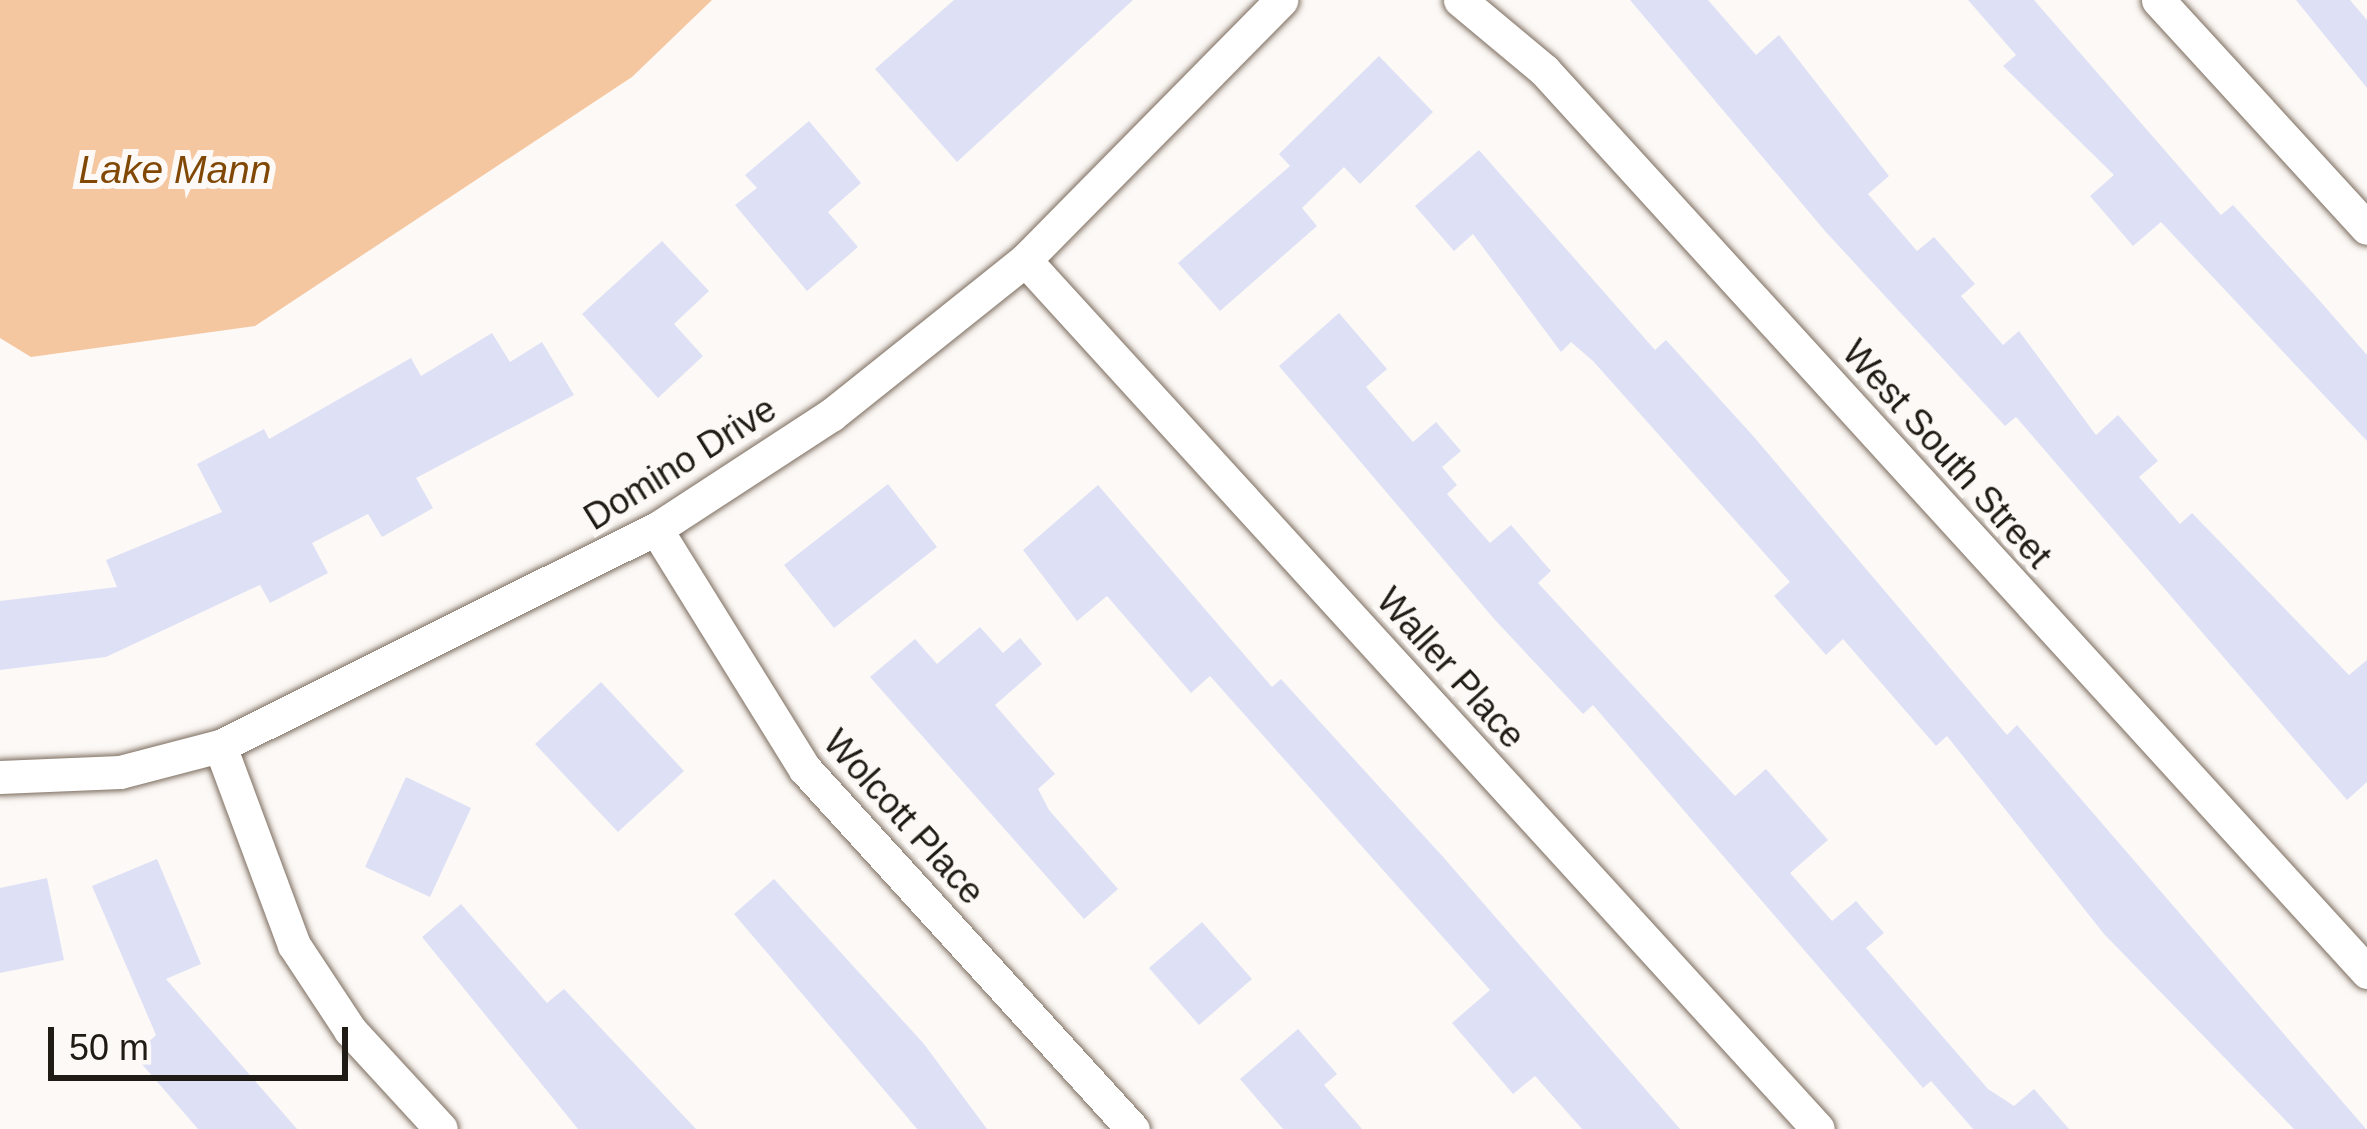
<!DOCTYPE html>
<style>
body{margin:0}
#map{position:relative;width:2367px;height:1129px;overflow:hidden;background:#fdf9f6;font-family:Arial,sans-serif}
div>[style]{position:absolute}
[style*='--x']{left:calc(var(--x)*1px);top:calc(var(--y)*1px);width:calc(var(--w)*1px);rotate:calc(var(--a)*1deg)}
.water>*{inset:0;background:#f5c7a0}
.building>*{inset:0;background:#dee1f6}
.roads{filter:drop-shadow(0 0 3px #7c6d5f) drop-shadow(0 0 3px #7c6d5f)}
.minor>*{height:33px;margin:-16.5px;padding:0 16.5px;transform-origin:16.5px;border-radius:16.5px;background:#fff}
span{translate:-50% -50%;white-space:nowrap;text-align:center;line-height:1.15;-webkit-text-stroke:12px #fdf9f6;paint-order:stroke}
.street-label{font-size:36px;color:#211b15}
.water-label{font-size:39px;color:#804804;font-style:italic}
.scale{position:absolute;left:48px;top:1027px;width:300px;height:54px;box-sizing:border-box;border:6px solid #211b15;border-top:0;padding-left:15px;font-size:36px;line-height:42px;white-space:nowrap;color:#211b15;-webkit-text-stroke:9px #fdf9f6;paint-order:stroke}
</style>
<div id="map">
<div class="water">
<i style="clip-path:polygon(0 0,712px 0,632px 77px,255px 326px,31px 357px,0 338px)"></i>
</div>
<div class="building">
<i style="clip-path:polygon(954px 0,1133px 0,957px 162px,875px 69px)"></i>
<i style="clip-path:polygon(1630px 0,1708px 0,1756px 55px,1779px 35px,1889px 176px,1868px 194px,1917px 251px,1934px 237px,1975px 284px,1961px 296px,2003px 345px,2019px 331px,2096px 435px,2118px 415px,2158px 461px,2139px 477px,2180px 524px,2192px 513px,2349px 675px,2367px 660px,2367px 782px,2347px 800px,2016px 417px,2005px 426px,1825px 231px)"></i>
<i style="clip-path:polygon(1968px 0,2034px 0,2221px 215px,2233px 205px,2319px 300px,2367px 355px,2367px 441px,2161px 222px,2133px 246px,2090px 196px,2114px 175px,2003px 66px,2016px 55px)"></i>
<i style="clip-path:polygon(2296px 0,2350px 0,2367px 20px,2367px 88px)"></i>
<i style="clip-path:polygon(1379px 56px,1433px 112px,1360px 184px,1344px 167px,1302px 208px,1317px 226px,1220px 311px,1178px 263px,1290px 166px,1279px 154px)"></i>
<i style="clip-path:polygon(809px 121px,861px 183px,828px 212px,858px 247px,807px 291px,735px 205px,757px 188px,745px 175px)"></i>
<i style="clip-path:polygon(1479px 150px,1655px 350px,1666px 340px,1754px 437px,2007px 735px,2017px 725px,2366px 1129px,2294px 1129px,2104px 934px,1947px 736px,1936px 746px,1843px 639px,1826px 655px,1774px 596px,1790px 582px,1593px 361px,1571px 342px,1561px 352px,1473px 234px,1454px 251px,1415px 206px)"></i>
<i style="clip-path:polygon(662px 241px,709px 291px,674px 324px,703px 356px,658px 398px,582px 314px)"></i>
<i style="clip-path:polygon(1339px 313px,1387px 369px,1366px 387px,1413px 442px,1436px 422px,1461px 451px,1442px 467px,1457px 485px,1447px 494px,1490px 543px,1511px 525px,1551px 571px,1538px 583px,1735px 796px,1766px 769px,1828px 840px,1790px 873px,1832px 921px,1856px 901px,1884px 933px,1866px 948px,1988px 1089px,2014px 1106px,2034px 1089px,2069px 1129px,1973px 1129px,1931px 1081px,1923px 1088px,1593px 705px,1583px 714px,1495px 620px,1279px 366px)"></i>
<i style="clip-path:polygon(492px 333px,510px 362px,542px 342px,574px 395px,416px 478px,433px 508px,382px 537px,368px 514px,312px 543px,328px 573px,270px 603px,260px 585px,106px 657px,0 670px,0 601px,117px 587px,106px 560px,222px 512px,197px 464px,264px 429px,269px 439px,411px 358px,421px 376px)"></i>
<i style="clip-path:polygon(888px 484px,937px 547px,834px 628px,784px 565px)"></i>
<i style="clip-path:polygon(1098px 485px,1272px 687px,1281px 679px,1444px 858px,1680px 1129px,1582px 1129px,1535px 1076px,1513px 1094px,1452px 1023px,1490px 990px,1210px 676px,1191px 693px,1107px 596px,1077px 621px,1023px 550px)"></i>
<i style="clip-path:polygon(980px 627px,1003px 653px,1020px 638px,1042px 664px,995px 705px,1055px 774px,1038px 789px,1049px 810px,1118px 889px,1084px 919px,870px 677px,915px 639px,937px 664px)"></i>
<i style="clip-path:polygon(601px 682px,684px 771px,618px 832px,535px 744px)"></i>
<i style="clip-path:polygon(406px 777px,471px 808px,430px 897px,365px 867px)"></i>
<i style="clip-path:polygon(157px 859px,201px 964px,166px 979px,297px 1129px,198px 1129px,134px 1055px,156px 1035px,92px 886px)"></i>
<i style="clip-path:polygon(47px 878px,64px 960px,0 973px,0 888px)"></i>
<i style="clip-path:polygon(774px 879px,924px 1044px,987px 1129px,917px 1129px,902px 1111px,734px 914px)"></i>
<i style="clip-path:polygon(461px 904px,547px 1003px,564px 989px,696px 1129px,578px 1129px,422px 937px)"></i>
<i style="clip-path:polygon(1202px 922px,1252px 979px,1199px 1025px,1149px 968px)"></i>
<i style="clip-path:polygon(1298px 1029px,1337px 1074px,1324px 1085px,1362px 1129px,1283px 1129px,1240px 1079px)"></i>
</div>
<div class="roads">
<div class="minor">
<i style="--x:1460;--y:0;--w:109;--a:39.8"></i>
<i style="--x:1544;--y:70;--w:1221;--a:47.62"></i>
<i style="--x:2158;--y:0;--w:309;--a:47.5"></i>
<i style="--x:1025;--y:260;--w:1176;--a:47.62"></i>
<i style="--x:656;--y:529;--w:282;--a:58.2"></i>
<i style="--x:805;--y:769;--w:487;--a:47.7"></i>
<i style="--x:220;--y:746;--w:212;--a:69.6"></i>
<i style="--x:294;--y:945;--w:102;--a:56.6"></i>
<i style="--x:350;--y:1030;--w:134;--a:47.4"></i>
<i style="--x:0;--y:777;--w:120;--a:-2.4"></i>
<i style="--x:120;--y:772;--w:103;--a:-14.6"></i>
<i style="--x:220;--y:746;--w:487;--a:-26.5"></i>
<i style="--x:656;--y:529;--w:209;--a:-33.1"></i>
<i style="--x:831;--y:415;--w:248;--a:-38.6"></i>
<i style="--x:1025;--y:260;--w:365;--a:-45.4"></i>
</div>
</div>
<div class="street-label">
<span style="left:1947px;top:454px;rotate:48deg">West South Street</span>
<span style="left:680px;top:463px;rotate:-32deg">Domino Drive</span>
<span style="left:1451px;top:668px;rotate:48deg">Waller Place</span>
<span style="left:904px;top:817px;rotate:48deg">Wolcott Place</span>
</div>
<div class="water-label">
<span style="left:175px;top:170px">Lake Mann</span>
</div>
<div class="scale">50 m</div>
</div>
